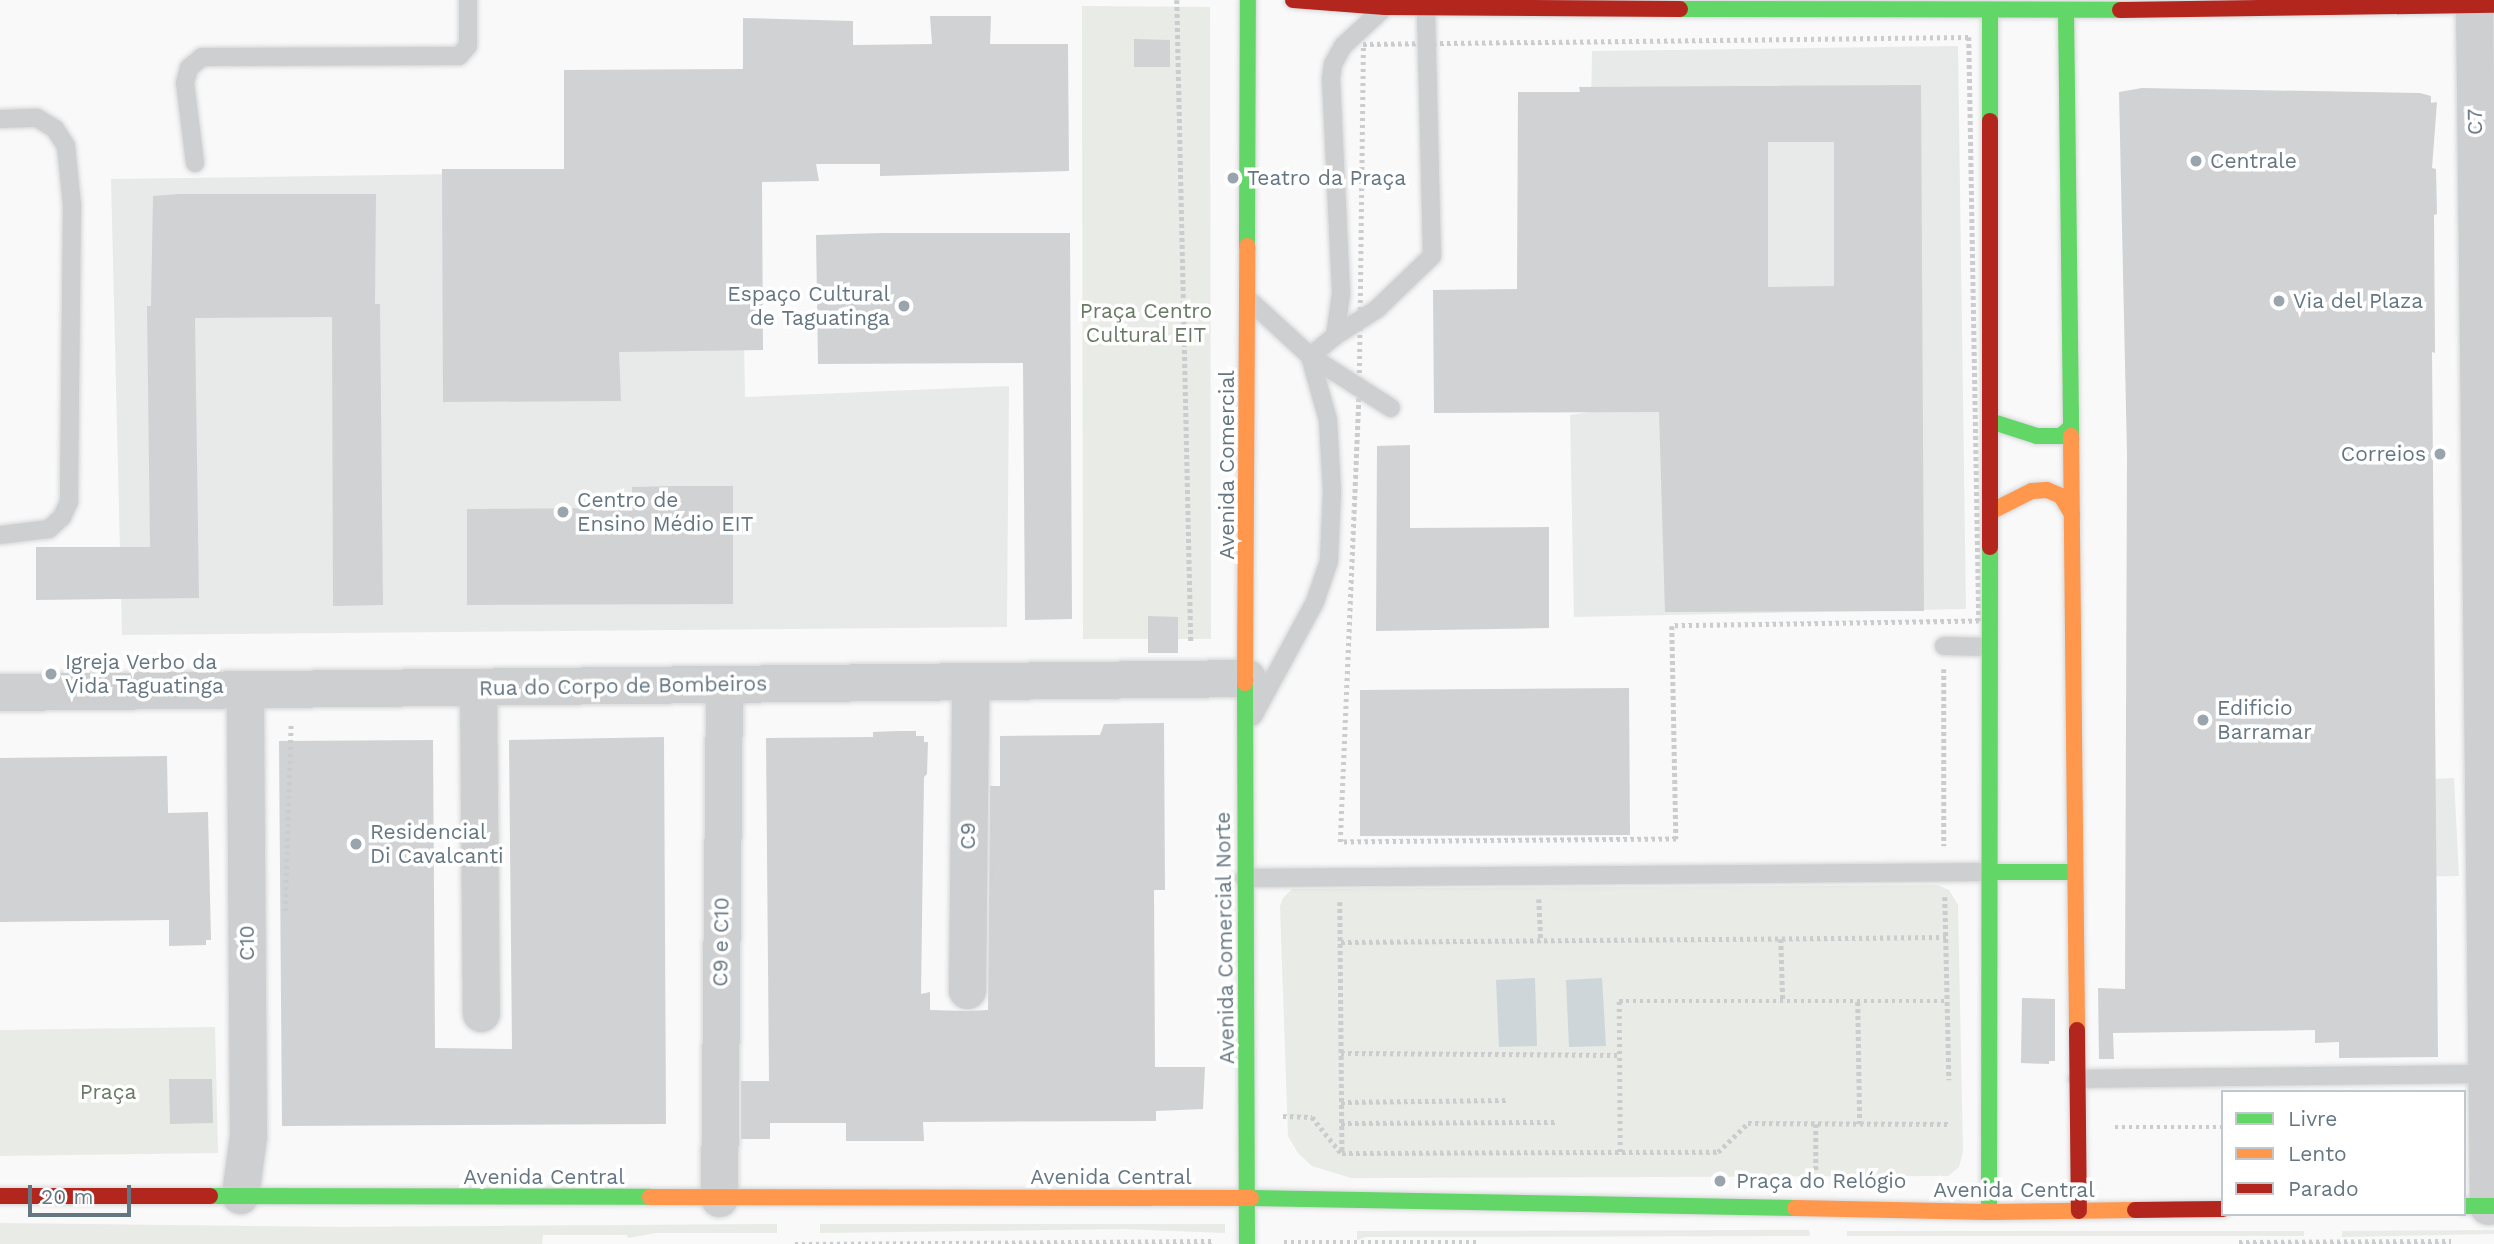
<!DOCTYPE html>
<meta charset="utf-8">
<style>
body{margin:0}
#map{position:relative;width:2494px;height:1244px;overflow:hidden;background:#f9f9f9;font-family:"Work Sans",sans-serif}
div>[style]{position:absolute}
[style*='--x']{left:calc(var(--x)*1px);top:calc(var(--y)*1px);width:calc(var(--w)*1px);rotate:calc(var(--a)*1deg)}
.built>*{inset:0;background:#e8e9e9}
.green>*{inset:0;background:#e8ebe6}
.water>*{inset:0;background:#ced6d9}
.building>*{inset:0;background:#d0d2d3}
.path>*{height:4.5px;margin-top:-2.25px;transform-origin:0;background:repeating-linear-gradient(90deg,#cbcccd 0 3.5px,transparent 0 7px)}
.roads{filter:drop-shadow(0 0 2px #d5d6d7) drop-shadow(0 0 2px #d5d6d7)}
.lane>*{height:18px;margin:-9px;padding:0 9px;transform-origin:9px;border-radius:9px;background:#cecfd0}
.street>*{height:37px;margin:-18.5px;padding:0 18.5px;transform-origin:18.5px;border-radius:18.5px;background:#cecfd0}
.fast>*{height:16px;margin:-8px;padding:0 8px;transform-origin:8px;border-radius:8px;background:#63d668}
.slow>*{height:16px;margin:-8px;padding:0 8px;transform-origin:8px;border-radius:8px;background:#ff974d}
.jam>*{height:16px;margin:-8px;padding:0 8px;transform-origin:8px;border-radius:8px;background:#b3261e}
.dots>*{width:19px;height:19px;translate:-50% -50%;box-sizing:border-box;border:4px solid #fff;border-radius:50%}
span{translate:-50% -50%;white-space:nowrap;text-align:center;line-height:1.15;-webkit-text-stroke:7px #fff;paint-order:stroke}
.street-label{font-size:21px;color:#657683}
.poi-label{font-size:21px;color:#657683}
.left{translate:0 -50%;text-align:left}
.right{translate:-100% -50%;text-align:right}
.park-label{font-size:21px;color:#687a64}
.legend{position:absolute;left:2221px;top:1090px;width:245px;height:126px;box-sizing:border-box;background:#fff;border:2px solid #c1c8cd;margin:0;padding:9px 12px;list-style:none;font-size:21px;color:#657683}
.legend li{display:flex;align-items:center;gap:14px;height:35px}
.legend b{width:35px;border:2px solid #c1c8cd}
.scale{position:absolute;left:28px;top:1185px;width:103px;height:32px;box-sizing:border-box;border:4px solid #657683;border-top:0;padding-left:9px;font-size:21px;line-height:24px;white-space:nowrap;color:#657683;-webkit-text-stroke:5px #fff;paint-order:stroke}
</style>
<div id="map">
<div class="built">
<i style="clip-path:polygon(1958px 46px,1966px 609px,1574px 617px,1570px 415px,1622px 407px,1589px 239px,1592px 51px)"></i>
<i style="clip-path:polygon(741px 170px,745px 397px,1009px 386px,1007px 627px,122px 635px,111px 179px)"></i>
<i style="clip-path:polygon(2454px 778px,2459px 876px,2379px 877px,2374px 782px)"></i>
</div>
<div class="green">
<i style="clip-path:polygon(1082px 6px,1210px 7px,1211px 639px,1083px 639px)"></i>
<i style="clip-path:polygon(1938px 885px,1949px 890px,1958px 905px,1963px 1152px,1959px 1167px,1948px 1176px,1351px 1178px,1312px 1166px,1298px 1153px,1288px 1136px,1280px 906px,1283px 898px,1292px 889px)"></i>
<i style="clip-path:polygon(215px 1027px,218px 1153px,0 1156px,0 1030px)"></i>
<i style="clip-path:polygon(0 1223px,343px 1227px,777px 1224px,777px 1233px,656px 1233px,628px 1238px,627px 1235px,543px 1235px,542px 1244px,0 1244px)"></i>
<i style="clip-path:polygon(820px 1224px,1225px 1224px,1225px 1233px,1123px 1229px,820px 1233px)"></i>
<i style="clip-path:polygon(1809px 1230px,1810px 1236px,1366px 1237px,1357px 1240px,1357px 1231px)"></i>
<i style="clip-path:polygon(2494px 1230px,2494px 1234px,2342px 1237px,2342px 1231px)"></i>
<i style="clip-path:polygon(1847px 1231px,2304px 1231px,2304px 1236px,1847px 1236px)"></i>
</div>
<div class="water">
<i style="clip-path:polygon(1535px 978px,1537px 1046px,1499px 1047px,1496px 980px)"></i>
<i style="clip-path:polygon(1602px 978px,1606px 1046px,1569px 1047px,1566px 980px)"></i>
</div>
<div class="building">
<i style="clip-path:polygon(930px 16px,991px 16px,990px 44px,1068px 44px,1069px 171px,880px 176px,880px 164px,816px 164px,819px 181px,762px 182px,763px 350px,619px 352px,621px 401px,443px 402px,442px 169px,564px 169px,564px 70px,743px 69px,743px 18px,853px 21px,853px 45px,932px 44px)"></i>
<i style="clip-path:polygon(1134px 39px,1170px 40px,1170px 67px,1134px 67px)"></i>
<i style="clip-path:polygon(evenodd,1921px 85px,1924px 611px,1665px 612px,1659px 412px,1434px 413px,1433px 290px,1517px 289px,1518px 92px,1580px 92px,1579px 87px,1921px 85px,1768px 142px,1834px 142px,1834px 286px,1768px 287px,1768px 142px)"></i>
<i style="clip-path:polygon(2142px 88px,2420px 93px,2431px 96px,2431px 103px,2437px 102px,2432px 168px,2436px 169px,2437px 214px,2434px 215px,2435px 353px,2432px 352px,2438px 1057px,2339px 1058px,2339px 1042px,2315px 1043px,2315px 1030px,2113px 1033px,2114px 1059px,2099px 1059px,2098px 988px,2125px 989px,2127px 454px,2119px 92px)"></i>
<i style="clip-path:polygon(179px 194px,376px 194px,375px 304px,380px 304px,383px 605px,333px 606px,332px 317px,195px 318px,199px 598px,36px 600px,36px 547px,150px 547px,147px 306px,151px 306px,153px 196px)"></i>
<i style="clip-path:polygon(883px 233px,1070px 233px,1072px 619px,1025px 620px,1023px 363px,818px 364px,816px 235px)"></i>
<i style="clip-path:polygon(1410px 445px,1410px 528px,1549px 527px,1549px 628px,1376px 631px,1377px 446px)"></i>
<i style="clip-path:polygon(673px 486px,733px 486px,733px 604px,467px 605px,467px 509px,632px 508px,632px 487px)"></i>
<i style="clip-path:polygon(1148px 616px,1178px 617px,1178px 653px,1148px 653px)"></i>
<i style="clip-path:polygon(1629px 688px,1630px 835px,1360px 836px,1360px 690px)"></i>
<i style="clip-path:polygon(1164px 723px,1165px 890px,1154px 890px,1155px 1067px,1205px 1067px,1203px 1109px,1156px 1111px,1156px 1121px,923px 1122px,924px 1141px,846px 1141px,846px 1123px,770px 1123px,770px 1139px,741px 1139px,741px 1081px,769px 1081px,766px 738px,873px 737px,873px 732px,898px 731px,916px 731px,916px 736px,924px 736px,924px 742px,928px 742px,927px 774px,924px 777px,921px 994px,930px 992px,930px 1010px,967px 1011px,988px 1010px,990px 786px,1000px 786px,1000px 736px,1100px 735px,1104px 724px)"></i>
<i style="clip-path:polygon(664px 737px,666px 1124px,282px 1126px,279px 741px,433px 740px,435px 1048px,512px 1049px,509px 740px)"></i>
<i style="clip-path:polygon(167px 756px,168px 813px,208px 812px,211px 940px,206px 940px,206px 945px,169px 946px,169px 920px,0 922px,0 758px)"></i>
<i style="clip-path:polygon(2022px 998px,2055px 999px,2055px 1061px,2049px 1061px,2049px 1064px,2021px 1063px)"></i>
<i style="clip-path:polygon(169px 1079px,212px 1079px,213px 1123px,170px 1124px)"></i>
</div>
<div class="path">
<i style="--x:1177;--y:0;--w:643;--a:88.75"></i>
<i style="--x:1969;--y:37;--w:584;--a:89.02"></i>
<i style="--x:1979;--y:621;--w:307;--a:179.1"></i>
<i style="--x:1672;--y:626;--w:213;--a:88.9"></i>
<i style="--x:1676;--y:839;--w:336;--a:179.5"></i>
<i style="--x:1340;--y:842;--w:455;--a:-87.6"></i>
<i style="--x:1359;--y:387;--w:343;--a:-89.3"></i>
<i style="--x:1363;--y:44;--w:606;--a:-0.66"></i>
<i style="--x:1944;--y:669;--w:177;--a:90"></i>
<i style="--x:1945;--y:897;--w:183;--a:88.7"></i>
<i style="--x:1539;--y:899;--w:42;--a:87.3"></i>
<i style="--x:1340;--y:902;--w:251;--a:89.5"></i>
<i style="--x:285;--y:911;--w:187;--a:-88.2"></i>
<i style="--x:1781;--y:939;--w:63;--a:88.2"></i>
<i style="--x:1341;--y:942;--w:606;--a:-0.47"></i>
<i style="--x:1858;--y:1002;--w:122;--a:89.1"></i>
<i style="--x:1341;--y:1053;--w:277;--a:0.4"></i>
<i style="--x:1341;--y:1102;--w:165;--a:-0.7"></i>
<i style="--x:1283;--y:1116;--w:29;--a:2"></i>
<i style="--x:1312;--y:1117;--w:46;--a:51.1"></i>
<i style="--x:1341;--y:1123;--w:214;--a:-0.3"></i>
<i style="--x:1816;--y:1124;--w:48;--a:90"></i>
<i style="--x:2115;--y:1127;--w:108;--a:0"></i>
<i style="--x:1620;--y:1152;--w:151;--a:-90.4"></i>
<i style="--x:1619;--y:1001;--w:329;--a:0"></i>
<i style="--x:1342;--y:1153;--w:376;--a:-0.2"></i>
<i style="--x:1718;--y:1152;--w:42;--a:-44"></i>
<i style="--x:1748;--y:1123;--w:202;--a:0.3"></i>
<i style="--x:1284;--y:1242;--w:194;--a:0"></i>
<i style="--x:2239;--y:1242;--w:212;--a:-0.3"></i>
<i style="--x:795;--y:1244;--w:417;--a:-0.4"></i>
</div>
<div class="roads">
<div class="lane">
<i style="--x:1383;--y:9;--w:54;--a:137.2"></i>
<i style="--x:1343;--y:46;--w:21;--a:119"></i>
<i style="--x:1333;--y:64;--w:15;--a:98"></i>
<i style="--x:1331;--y:79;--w:215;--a:87.3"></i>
<i style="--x:1341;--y:294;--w:42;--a:98.1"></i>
<i style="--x:1335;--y:336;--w:32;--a:141"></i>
<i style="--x:1310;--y:356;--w:96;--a:32.7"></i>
<i style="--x:0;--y:119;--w:37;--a:-2"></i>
<i style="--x:37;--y:118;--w:21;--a:31"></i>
<i style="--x:55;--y:129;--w:20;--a:57"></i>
<i style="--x:66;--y:146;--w:59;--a:84.2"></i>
<i style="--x:72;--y:205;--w:297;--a:90.6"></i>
<i style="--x:69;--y:502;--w:17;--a:115"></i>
<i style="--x:62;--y:517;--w:18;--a:137"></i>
<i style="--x:49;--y:529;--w:49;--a:173"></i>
<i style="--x:195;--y:163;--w:81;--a:-97.1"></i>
<i style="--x:185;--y:83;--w:16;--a:-75"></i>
<i style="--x:189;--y:68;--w:17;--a:-40"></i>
<i style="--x:202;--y:57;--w:257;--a:-0.2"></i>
<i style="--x:459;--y:56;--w:13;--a:-48"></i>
<i style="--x:468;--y:46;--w:46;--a:-90"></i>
<i style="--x:1248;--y:299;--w:84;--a:42.6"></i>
<i style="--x:1310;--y:356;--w:66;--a:74.3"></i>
<i style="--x:1328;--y:420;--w:71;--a:86.8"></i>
<i style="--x:1332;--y:491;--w:70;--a:92.5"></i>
<i style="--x:1329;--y:561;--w:43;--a:108.9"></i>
<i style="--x:1315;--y:602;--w:130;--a:118.5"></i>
<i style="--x:1335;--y:336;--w:50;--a:-32.7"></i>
<i style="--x:1377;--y:309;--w:76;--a:-43.9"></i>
<i style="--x:1432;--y:256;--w:249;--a:-91.4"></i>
<i style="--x:1944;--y:646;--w:45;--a:1.3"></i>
<i style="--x:1244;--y:878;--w:746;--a:-0.46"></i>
<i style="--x:2077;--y:1079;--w:411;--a:-0.7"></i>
</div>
<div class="street">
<i style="--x:2474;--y:5;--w:1201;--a:89.33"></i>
<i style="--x:478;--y:688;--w:325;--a:89.5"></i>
<i style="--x:0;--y:692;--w:1247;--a:-0.64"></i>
<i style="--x:967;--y:990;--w:307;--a:-89.4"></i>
<i style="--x:240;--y:1195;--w:60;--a:-82.3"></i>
<i style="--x:248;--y:1136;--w:446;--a:-90.4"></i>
<i style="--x:719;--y:1198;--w:513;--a:-89.44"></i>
</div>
<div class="fast">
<i style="--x:1680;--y:9;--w:440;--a:0.1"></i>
<i style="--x:2066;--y:10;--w:426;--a:89.3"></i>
<i style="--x:1990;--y:121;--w:109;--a:-90"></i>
<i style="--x:1247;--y:246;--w:246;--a:-89.8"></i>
<i style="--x:1990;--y:421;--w:49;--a:17.7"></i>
<i style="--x:2037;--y:436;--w:24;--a:0"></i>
<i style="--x:2061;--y:436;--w:13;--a:-42"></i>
<i style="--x:1245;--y:683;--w:561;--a:89.8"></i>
<i style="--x:1990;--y:872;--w:85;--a:0"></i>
<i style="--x:210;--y:1196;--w:440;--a:0.1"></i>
<i style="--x:1251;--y:1198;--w:544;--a:1.05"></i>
<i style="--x:2464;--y:1206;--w:30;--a:0"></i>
<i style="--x:1989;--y:1212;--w:665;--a:-89.91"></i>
</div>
<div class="slow">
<i style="--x:2071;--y:436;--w:594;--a:89.42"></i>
<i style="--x:1990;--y:512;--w:47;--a:-26.6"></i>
<i style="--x:2032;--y:491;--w:15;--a:-4"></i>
<i style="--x:2047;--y:490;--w:15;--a:23"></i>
<i style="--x:2061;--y:496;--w:21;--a:59"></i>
<i style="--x:1245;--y:683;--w:437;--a:-89.7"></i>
<i style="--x:650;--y:1197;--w:601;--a:0.1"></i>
<i style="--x:1795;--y:1208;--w:194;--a:1.2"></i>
<i style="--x:1989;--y:1212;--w:146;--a:-0.8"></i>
</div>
<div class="jam">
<i style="--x:1293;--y:0;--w:92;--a:4.4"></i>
<i style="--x:1385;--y:7;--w:295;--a:0.4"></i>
<i style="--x:2120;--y:10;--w:374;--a:-0.8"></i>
<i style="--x:1990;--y:547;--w:426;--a:-90"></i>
<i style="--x:2077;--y:1030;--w:181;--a:89.4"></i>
<i style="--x:0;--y:1196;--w:210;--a:0"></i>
<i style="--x:2135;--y:1210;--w:88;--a:-0.7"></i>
</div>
</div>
<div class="dots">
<i style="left:2196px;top:161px;background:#99a4ac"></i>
<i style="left:1233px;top:178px;background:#99a4ac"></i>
<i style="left:2279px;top:301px;background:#99a4ac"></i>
<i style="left:904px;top:306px;background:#99a4ac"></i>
<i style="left:2440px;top:454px;background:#99a4ac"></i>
<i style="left:563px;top:512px;background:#99a4ac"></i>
<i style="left:51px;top:674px;background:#99a4ac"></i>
<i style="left:2203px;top:720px;background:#99a4ac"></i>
<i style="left:356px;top:844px;background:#99a4ac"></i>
<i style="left:1720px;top:1181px;background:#99a4ac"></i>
</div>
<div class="street-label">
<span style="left:2475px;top:122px;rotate:-91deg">C7</span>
<span style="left:1227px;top:465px;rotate:-90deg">Avenida Comercial</span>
<span style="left:623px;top:686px;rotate:-1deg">Rua do Corpo de Bombeiros</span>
<span style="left:968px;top:836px;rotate:-90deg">C9</span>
<span style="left:1225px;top:938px;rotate:-91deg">Avenida Comercial Norte</span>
<span style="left:721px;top:942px;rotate:-89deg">C9 e C10</span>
<span style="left:247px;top:943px;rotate:-90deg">C10</span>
<span style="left:544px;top:1177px">Avenida Central</span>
<span style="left:1111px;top:1177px">Avenida Central</span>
<span style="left:2014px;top:1190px">Avenida Central</span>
</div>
<div class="poi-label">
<span class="left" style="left:2210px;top:161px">Centrale</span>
<span class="left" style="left:1247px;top:178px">Teatro da Praça</span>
<span class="right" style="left:890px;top:306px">Espaço Cultural<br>de Taguatinga</span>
<span class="left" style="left:2293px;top:301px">Via del Plaza</span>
<span class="right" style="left:2426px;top:454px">Correios</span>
<span class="left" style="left:577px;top:512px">Centro de<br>Ensino Médio EIT</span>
<span class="left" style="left:65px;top:674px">Igreja Verbo da<br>Vida Taguatinga</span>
<span class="left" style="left:2217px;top:720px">Edificio<br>Barramar</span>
<span class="left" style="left:370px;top:844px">Residencial<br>Di Cavalcanti</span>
<span class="left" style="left:1736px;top:1181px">Praça do Relógio</span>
</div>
<div class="park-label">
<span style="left:1146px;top:323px">Praça Centro<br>Cultural EIT</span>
<span style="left:108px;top:1092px">Praça</span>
</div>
<ul class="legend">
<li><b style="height:9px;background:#63d668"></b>Livre</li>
<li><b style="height:9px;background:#ff974d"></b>Lento</li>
<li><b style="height:9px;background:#b3261e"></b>Parado</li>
</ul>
<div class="scale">20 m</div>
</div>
